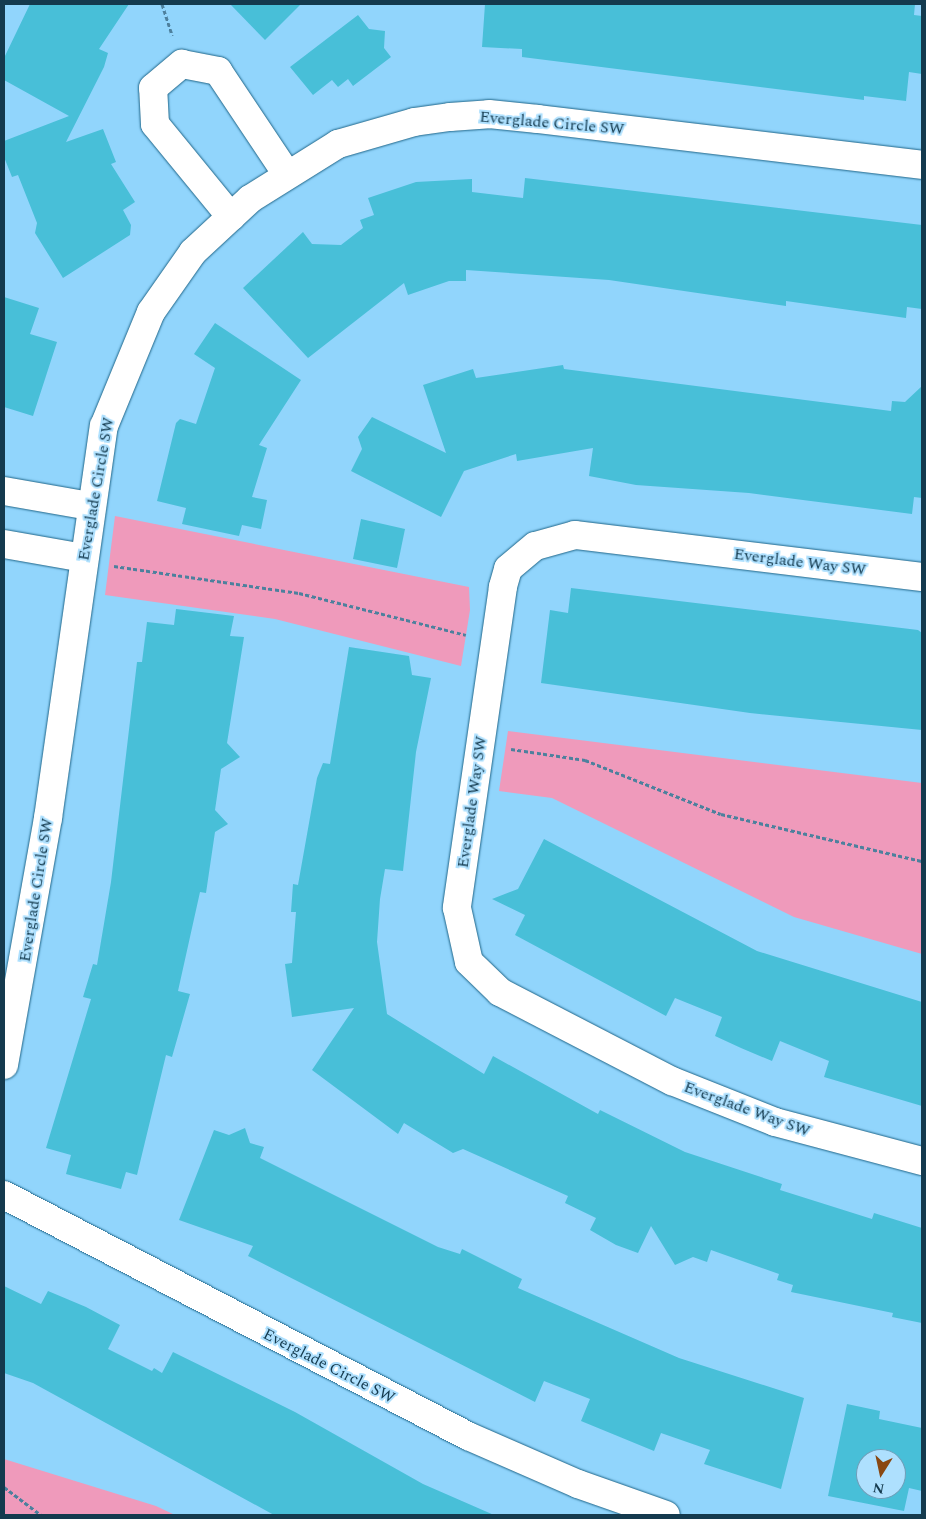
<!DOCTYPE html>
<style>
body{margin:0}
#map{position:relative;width:926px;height:1519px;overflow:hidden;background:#91d5fc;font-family:Spectral,serif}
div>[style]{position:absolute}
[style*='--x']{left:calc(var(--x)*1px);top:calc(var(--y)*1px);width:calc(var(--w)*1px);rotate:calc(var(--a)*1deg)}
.green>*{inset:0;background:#ef9abb}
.building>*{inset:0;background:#48bfd8}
.path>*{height:3px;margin-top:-1.5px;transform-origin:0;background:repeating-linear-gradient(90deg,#4d809d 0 4px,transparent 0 6.5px)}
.roads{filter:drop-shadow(0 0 1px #206689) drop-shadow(0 0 1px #206689)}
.minor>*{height:28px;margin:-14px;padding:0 14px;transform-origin:14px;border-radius:14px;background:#fff}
span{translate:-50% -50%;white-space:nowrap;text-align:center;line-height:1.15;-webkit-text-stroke:4px #aee0fe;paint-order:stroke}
.street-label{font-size:16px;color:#143a4e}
.frame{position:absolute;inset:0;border:5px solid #143a4e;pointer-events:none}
.north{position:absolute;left:856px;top:1449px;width:50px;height:50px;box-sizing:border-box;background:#aee0fe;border:1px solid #709eb8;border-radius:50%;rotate:190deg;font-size:14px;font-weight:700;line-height:20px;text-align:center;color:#143a4e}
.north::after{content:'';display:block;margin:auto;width:18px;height:22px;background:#894812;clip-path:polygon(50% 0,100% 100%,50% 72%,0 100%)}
</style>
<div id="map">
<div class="green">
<i style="clip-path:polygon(115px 516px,469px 587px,470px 610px,461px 666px,275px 619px,105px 595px)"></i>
<i style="clip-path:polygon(508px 731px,922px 783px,922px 954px,794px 917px,552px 798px,499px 791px)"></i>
<i style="clip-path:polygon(4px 1459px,156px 1506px,175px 1515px,4px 1515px)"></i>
</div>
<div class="building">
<i style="clip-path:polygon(30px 4px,129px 4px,99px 49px,108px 53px,104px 67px,66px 142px,103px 129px,116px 162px,111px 164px,135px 202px,123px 210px,131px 225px,130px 235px,63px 278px,35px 233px,37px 223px,18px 175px,12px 177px,4px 157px,4px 141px,69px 116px,4px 80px,4px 58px)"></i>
<i style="clip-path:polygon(230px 4px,301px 4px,265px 40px)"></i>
<i style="clip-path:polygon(485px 4px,915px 4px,914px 15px,922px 16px,922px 74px,909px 72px,906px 101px,864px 96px,864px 100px,522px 57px,522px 49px,482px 47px)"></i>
<i style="clip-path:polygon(358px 15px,369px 29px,385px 31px,384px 48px,391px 57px,353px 86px,348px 79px,338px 87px,332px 80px,313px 95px,290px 67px)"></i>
<i style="clip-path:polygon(525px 178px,922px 225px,922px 309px,907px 307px,906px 318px,786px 301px,786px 306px,609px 280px,466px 270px,466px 281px,449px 281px,408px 295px,404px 283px,308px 358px,243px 288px,303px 232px,312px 244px,341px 245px,363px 228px,360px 220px,374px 215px,368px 198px,416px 182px,472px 179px,472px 192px,523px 198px)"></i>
<i style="clip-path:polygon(4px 297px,39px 308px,30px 334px,57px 342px,33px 416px,4px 407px)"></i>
<i style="clip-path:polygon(215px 323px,301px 380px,259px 445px,267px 448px,252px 497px,267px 500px,261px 529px,242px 525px,239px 536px,182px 524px,186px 508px,157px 501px,176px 423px,180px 419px,196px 424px,215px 368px,194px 354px)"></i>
<i style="clip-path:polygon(563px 365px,564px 369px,891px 411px,892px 401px,905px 402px,922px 386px,922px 498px,914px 497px,912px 514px,749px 493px,636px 485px,589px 476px,593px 448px,517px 461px,516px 454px,464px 471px,441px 517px,351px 471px,362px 449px,358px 437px,372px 417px,446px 453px,423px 385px,473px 369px,476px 378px)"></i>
<i style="clip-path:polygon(361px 519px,405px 529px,397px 568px,353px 559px)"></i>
<i style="clip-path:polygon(571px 588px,918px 630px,922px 633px,922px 730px,750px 713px,541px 683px,550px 610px,568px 613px)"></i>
<i style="clip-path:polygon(176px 609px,234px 616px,230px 636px,244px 637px,227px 743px,240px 757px,221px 769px,215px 810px,228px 824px,215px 832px,206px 893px,200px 892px,178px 991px,190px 994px,172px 1057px,166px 1055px,137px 1175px,126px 1172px,121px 1189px,66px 1174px,71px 1155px,46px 1148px,91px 999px,83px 997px,93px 964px,97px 965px,111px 882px,137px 662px,142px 662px,147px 622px,174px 625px)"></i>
<i style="clip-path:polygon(349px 647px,409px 656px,412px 675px,431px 678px,416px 752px,403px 871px,385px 869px,380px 899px,377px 942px,387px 1014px,484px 1074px,493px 1056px,598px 1114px,600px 1110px,685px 1152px,782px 1184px,780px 1190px,872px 1219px,874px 1213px,922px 1228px,922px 1323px,892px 1317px,893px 1313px,791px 1292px,793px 1285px,777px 1280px,779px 1274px,711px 1250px,707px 1262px,693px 1257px,675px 1265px,651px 1226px,638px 1253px,616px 1245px,590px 1230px,596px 1218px,565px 1203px,568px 1196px,463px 1149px,453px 1153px,404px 1123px,398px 1134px,312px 1070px,354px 1008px,292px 1017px,285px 964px,292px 963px,296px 912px,291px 912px,293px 884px,298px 885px,317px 778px,323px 763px,330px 764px)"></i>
<i style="clip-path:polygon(544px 839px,757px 951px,922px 1002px,922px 1106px,824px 1077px,829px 1061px,780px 1041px,772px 1061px,741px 1048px,715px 1036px,722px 1017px,675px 998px,666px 1016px,515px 935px,525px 915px,492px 899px,518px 889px)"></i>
<i style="clip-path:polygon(245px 1128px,250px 1143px,264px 1147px,260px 1158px,438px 1247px,460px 1254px,462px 1249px,522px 1279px,518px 1288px,679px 1358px,804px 1398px,781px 1489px,704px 1464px,710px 1450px,661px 1433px,654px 1451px,581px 1421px,590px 1399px,544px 1381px,535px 1402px,248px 1256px,253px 1246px,179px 1220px,214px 1130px,229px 1135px)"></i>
<i style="clip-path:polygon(4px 1286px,41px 1304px,48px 1291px,86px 1307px,120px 1325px,108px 1349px,152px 1371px,154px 1368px,162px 1373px,173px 1352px,295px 1412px,423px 1484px,494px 1515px,274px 1515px,33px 1383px,4px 1373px)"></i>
<i style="clip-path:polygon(evenodd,847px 1404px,880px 1411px,879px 1419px,922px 1428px,922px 1491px,909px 1488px,904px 1511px,828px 1496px,847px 1404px,866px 1459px,896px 1459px,896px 1489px,866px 1489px,866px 1459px)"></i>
</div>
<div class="path">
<i style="--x:162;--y:4;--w:33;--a:72"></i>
<i style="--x:114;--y:566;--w:187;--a:8.3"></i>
<i style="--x:299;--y:593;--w:172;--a:14.1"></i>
<i style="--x:511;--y:749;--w:75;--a:8.5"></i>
<i style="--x:585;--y:760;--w:146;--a:21.7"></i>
<i style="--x:721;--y:814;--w:206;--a:13.2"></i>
<i style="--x:4;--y:1487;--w:46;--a:37.1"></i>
</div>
<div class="roads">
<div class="minor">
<i style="--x:231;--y:217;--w:120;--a:-129.3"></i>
<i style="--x:155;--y:124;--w:36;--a:-93"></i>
<i style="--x:153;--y:88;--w:38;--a:-40"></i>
<i style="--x:182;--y:64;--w:37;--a:11"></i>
<i style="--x:218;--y:71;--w:123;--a:56.3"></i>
<i style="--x:4;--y:491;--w:87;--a:9.9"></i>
<i style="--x:4;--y:544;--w:81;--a:9.9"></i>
<i style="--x:922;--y:577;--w:350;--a:-173.1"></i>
<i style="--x:575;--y:535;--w:41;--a:164.6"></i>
<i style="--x:535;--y:546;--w:35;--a:140"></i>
<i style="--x:508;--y:569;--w:19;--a:106"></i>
<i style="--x:503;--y:587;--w:324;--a:98.2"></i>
<i style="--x:457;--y:908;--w:55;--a:77.5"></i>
<i style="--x:469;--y:962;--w:43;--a:44.1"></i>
<i style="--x:500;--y:992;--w:194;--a:27.4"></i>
<i style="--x:672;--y:1081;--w:111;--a:21.7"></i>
<i style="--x:775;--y:1122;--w:152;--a:14.9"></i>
<i style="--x:4;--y:1065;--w:251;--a:-79.9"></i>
<i style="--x:48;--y:818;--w:396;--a:-81.9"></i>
<i style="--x:104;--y:426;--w:123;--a:-67.6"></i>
<i style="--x:151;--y:312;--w:73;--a:-55"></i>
<i style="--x:193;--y:252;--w:78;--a:-42.9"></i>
<i style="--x:250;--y:199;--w:104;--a:-32"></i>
<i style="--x:338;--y:144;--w:79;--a:-16.1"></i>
<i style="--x:414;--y:122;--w:36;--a:-8"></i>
<i style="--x:450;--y:117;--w:39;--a:-4"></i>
<i style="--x:489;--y:114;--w:49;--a:5.8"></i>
<i style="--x:538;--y:119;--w:387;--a:6.8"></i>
<i style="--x:4;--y:1195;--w:523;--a:27.45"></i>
<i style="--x:468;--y:1436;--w:120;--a:23.6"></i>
<i style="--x:578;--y:1484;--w:93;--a:19.4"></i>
</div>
</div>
<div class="street-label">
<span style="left:552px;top:123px;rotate:5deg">Everglade Circle SW</span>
<span style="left:96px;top:489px;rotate:-80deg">Everglade Circle SW</span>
<span style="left:800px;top:562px;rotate:7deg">Everglade Way SW</span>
<span style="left:472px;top:802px;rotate:-82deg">Everglade Way SW</span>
<span style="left:36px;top:890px;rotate:-81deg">Everglade Circle SW</span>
<span style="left:747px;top:1109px;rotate:20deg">Everglade Way SW</span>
<span style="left:329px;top:1366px;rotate:27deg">Everglade Circle SW</span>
</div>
<div class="frame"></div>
<div class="north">N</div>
</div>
